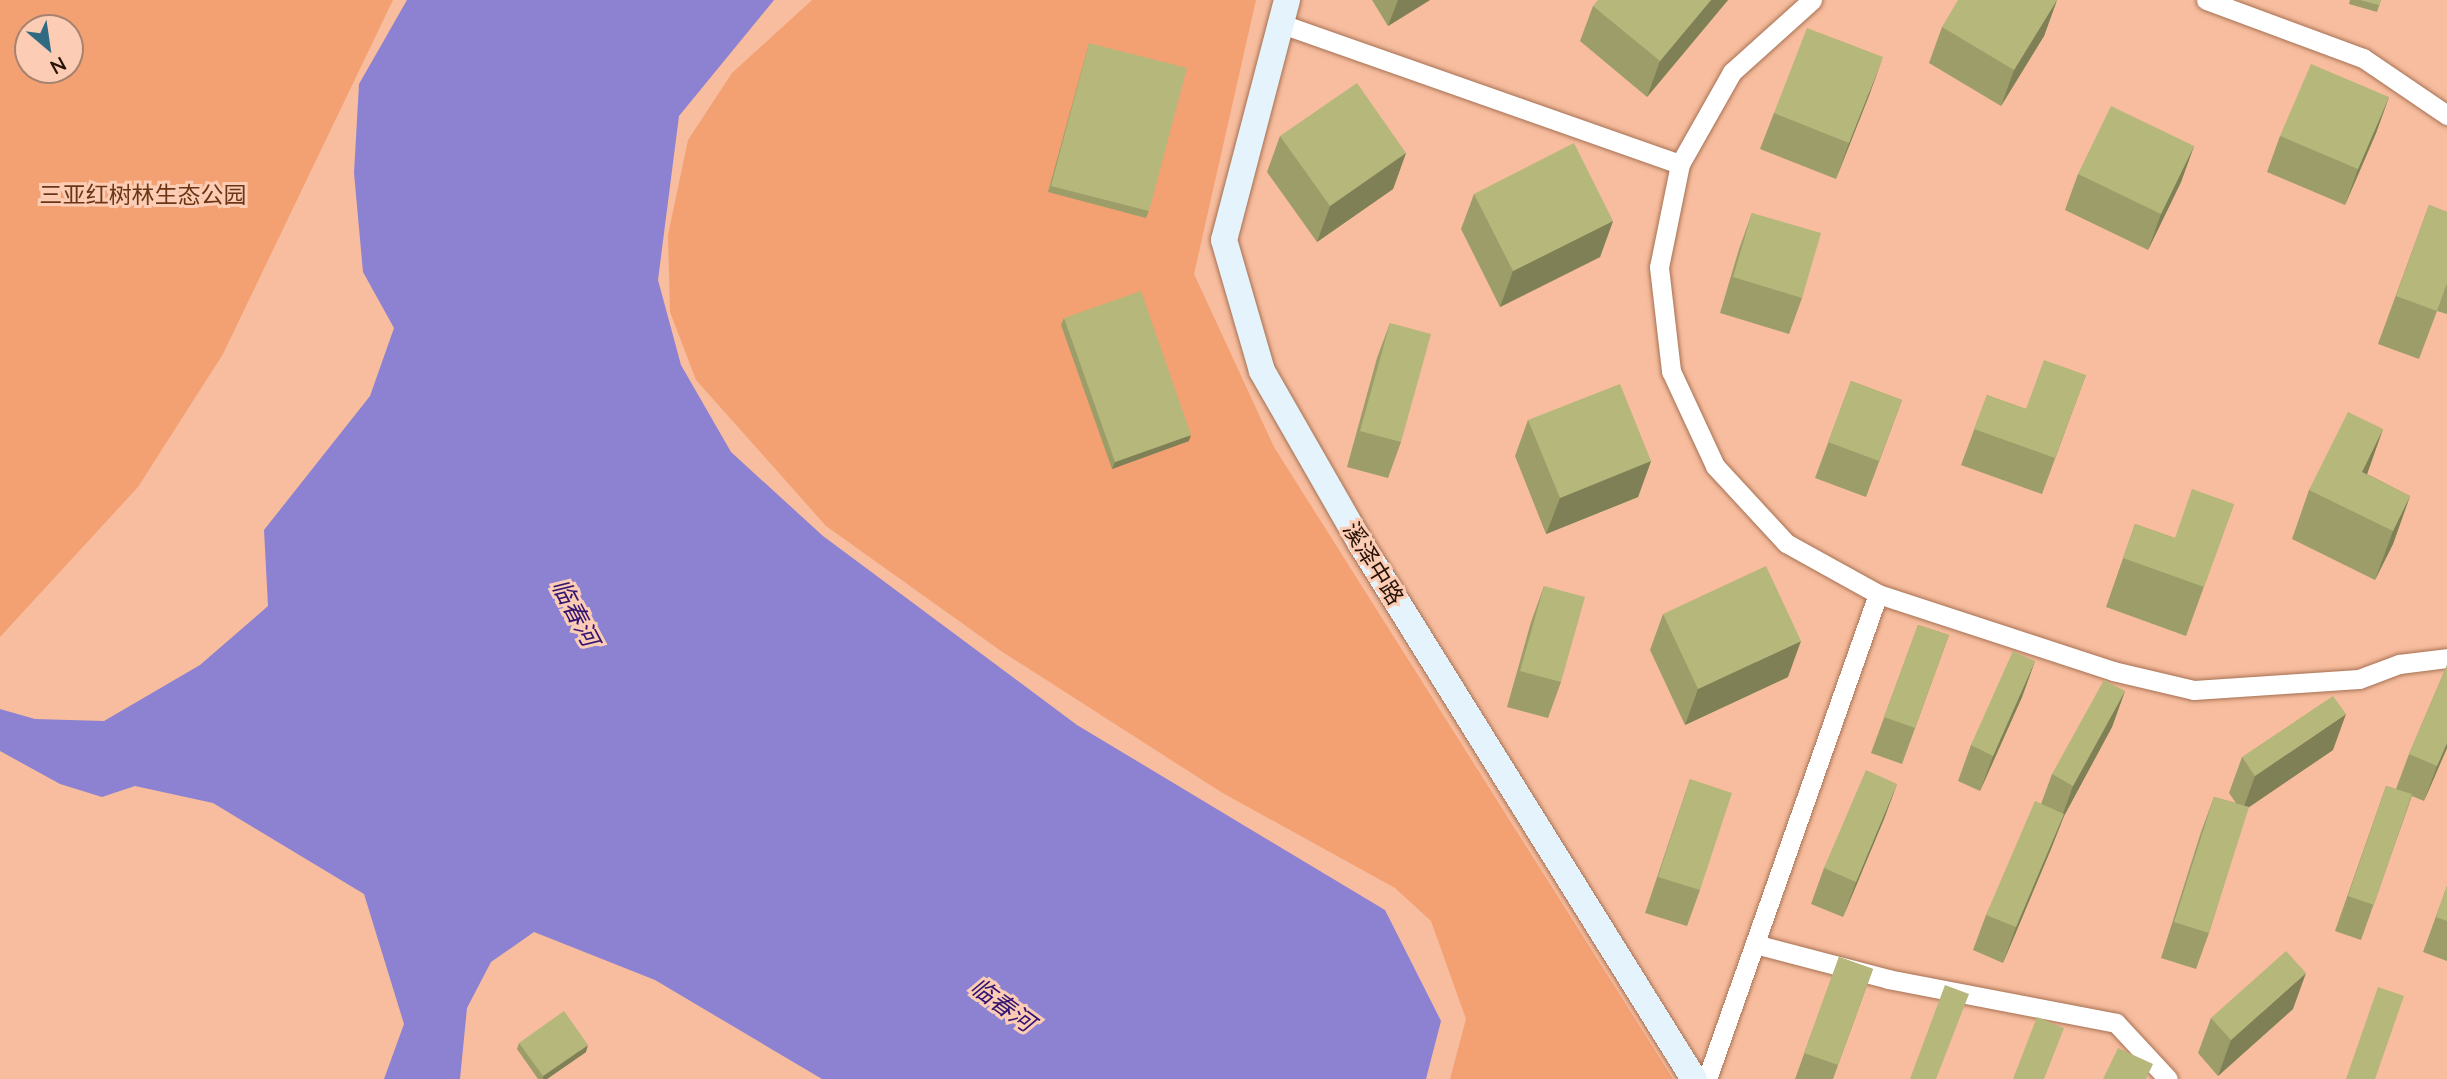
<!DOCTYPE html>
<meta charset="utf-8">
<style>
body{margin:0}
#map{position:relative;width:2447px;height:1079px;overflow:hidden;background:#f7bd9e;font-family:Lato,"Noto Sans SC",sans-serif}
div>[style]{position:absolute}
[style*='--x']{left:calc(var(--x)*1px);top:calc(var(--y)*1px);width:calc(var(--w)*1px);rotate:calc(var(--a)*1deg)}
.green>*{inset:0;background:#f3a073}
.water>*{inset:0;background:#8d82d2}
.roads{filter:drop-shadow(0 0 2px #a67154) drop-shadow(0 0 2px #a67154)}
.street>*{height:19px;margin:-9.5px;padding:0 9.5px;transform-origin:9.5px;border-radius:9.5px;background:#fff}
.secondary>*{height:26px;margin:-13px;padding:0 13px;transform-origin:13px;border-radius:13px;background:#e5f4fc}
.wall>*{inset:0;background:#9d9d6a}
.shaded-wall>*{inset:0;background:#7f8056}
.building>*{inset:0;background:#b6b77b}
span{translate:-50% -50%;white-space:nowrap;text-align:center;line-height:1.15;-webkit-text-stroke:6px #fccdb4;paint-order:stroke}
.park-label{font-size:23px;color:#6c3616}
.street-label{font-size:23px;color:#271207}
.water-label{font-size:24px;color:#321372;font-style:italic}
.north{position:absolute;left:14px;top:14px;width:70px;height:70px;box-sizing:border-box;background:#fccdb4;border:2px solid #a7826f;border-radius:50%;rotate:151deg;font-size:19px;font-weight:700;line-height:28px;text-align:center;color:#271207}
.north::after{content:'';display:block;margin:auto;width:24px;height:32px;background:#316a83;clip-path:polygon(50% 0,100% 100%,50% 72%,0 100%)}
</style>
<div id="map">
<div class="green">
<i style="clip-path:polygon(evenodd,0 0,393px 0,223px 354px,138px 487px,0 637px,0 0,70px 28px,70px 70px,28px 70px,28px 28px,70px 28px)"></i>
<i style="clip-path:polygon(812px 0,1256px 0,1194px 274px,1274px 447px,1673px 1079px,1450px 1079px,1466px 1019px,1431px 921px,1395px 888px,1221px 792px,1001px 651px,826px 526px,696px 380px,670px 312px,668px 235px,688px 140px,732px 73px)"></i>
</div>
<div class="water">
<i style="clip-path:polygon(407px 0,774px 0,679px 116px,658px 280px,681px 365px,731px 452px,823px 536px,1077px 725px,1385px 910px,1441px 1021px,1426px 1079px,822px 1079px,655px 980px,534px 932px,491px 962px,467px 1008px,460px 1079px,384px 1079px,404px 1024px,364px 894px,213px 803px,135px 786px,102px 797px,60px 784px,0 751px,0 709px,35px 719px,104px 721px,200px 665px,268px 606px,264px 530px,370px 396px,394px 328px,363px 272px,354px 173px,359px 84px)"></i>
</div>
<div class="roads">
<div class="street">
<i style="--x:1812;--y:0;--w:108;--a:138"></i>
<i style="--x:1732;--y:72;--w:106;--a:119.5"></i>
<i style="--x:1680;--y:164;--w:105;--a:101.5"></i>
<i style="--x:1659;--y:267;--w:105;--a:83.4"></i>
<i style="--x:1671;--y:371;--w:105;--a:65.1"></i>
<i style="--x:1715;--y:466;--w:105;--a:47.3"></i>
<i style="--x:1786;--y:543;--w:105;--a:29"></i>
<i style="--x:1878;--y:594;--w:247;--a:18.1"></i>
<i style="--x:2113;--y:671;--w:83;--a:13.2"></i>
<i style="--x:2194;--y:690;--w:165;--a:-3.8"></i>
<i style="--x:2359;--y:679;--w:43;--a:-20.6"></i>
<i style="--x:2399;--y:664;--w:48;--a:-7.1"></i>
<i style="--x:2206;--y:0;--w:167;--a:20.3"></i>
<i style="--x:2363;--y:58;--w:102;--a:34.2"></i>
<i style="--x:1279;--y:23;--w:425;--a:19.4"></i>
<i style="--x:1755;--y:944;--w:138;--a:14.7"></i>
<i style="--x:1888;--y:979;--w:232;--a:10.9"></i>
<i style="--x:2116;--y:1023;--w:76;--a:47.1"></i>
<i style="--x:1707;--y:1079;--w:514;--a:-70.58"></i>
</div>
<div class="secondary">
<i style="--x:1287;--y:0;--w:248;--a:104.7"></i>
<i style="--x:1224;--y:240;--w:136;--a:73.8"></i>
<i style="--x:1262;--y:371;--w:199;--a:60.2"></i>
<i style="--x:1361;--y:544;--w:630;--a:58.1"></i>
</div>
</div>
<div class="wall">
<i style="clip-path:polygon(1372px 0,1430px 0,1388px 26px)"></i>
<i style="clip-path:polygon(1728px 0,1647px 97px,1580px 41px,1593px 6px)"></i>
<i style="clip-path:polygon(2057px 0,2044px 36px,2001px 106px,1929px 63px,1942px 27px)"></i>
<i style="clip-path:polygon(2350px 0,2381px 0,2377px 12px,2349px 4px)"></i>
<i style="clip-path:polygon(1089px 43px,1149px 211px,1146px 218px,1048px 192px)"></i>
<i style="clip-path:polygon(1870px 93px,1836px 179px,1760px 149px,1774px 113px)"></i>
<i style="clip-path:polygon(2389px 97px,2376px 133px,2345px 205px,2267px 172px,2280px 136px)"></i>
<i style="clip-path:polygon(1280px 136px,1406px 153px,1393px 189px,1317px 242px,1267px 172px)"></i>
<i style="clip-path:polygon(2194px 146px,2181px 182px,2148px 250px,2065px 210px,2078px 174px)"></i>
<i style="clip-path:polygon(1474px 194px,1613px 221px,1600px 257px,1500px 307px,1461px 229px)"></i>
<i style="clip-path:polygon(2429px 205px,2447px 212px,2447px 314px,2437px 311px,2419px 359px,2378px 344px)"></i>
<i style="clip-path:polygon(1752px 213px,1802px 298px,1789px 334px,1720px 313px,1739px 249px)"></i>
<i style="clip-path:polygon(1064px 318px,1189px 441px,1112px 469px,1061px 325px)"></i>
<i style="clip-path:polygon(1390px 323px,1401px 442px,1388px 478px,1347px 467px,1377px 358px)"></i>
<i style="clip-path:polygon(2086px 375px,2042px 494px,1961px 465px,1987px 395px,2026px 409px)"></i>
<i style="clip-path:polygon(1851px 381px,1902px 400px,1866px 497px,1815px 478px)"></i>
<i style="clip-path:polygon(1528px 420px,1651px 461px,1638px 497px,1546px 534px,1515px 456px)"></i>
<i style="clip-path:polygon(2383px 429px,2367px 474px,2410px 496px,2393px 544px,2375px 580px,2292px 539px,2309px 490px)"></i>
<i style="clip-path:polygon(2234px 504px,2186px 636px,2106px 607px,2135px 524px,2175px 538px)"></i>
<i style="clip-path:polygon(1544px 586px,1561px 682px,1548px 718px,1507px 707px,1531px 622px)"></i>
<i style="clip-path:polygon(1663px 614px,1788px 677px,1685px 725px,1650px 650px)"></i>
<i style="clip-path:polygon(1918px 625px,1949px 635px,1902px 764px,1871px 753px)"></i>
<i style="clip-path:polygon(2035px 661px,2022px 697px,1980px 791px,1958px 781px,1971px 745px)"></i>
<i style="clip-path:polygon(2447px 665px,2447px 748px,2424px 801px,2412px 796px,2361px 940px,2335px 931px,2386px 786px,2396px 789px,2409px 754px)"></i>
<i style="clip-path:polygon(2125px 691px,2112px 727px,2064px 816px,2051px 849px,2003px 963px,1973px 950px,1986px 915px,2041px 804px,2052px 774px)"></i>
<i style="clip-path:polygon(2333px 750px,2248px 807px,2209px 933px,2196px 969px,2161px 958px,2201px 832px,2214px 797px,2236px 803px,2229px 793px,2242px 757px)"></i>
<i style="clip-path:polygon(1690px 779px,1700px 890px,1687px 926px,1645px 913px)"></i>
<i style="clip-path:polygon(1897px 784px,1884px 819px,1843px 917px,1811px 904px,1824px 868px)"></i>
<i style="clip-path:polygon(2447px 886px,2447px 961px,2423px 952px)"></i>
<i style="clip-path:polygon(1839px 957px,1873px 969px,1833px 1079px,1795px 1079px)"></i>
<i style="clip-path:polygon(2293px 1009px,2218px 1076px,2198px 1053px,2211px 1018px)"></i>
<i style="clip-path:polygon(519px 1043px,586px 1052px,547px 1079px,538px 1079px,517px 1049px)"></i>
</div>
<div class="shaded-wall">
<i style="clip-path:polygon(1398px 0,1430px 0,1388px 26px)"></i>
<i style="clip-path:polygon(1711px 0,1728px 0,1647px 97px,1660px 61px)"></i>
<i style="clip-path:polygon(2057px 0,2044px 36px,2001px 106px,2014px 70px)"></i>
<i style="clip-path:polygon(1883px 57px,1870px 93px,1836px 179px,1849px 143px)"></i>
<i style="clip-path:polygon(2389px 97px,2376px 133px,2345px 205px,2358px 169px)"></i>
<i style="clip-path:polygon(2194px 146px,2181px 182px,2148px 250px,2161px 214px)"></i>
<i style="clip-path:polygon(1406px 153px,1393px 189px,1317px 242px,1330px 206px)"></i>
<i style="clip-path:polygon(1613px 221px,1600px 257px,1500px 307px,1513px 271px)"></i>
<i style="clip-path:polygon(2383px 429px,2366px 477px,2362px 472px)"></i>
<i style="clip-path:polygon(1191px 435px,1189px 441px,1112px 469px,1115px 462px)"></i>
<i style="clip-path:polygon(1651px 461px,1638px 497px,1546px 534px,1560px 498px)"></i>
<i style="clip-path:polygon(2410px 496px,2393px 544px,2375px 580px,2393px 531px)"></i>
<i style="clip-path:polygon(1801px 641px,1788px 677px,1685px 725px,1698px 689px)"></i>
<i style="clip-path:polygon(2035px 661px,2022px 697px,1980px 791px,1993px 756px)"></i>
<i style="clip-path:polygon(2125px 691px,2112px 727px,2064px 816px,2051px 849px,2003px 963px,2016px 927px,2060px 822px,2073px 786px)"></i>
<i style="clip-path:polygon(2346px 714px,2333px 750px,2242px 812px,2255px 776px)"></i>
<i style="clip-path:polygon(2447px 743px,2447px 748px,2424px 801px,2437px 766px)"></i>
<i style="clip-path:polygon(1897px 784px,1884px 819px,1843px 917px,1856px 882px)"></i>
<i style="clip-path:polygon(2306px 973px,2293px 1009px,2218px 1076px,2231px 1040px)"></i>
<i style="clip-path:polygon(588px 1045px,586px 1052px,547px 1079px,543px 1079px,543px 1076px)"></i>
</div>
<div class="building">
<i style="clip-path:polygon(1598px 0,1711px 0,1660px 61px,1593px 6px)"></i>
<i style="clip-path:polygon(1958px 0,2057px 0,2014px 70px,1942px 27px)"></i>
<i style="clip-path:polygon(2360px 0,2381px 0,2379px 5px)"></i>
<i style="clip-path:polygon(1807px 28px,1883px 57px,1849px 143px,1774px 113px)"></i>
<i style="clip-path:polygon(1089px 43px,1187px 68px,1149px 211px,1051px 186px)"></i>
<i style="clip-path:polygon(2311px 64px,2389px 97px,2358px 169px,2280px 136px)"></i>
<i style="clip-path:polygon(1357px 83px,1406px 153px,1330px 206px,1280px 136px)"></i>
<i style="clip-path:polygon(2111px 106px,2194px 146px,2161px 214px,2078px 174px)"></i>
<i style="clip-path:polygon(1574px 143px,1613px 221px,1513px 271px,1474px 194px)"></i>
<i style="clip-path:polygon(2429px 205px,2447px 212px,2447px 283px,2437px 311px,2396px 296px)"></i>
<i style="clip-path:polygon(1752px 213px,1821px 233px,1802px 298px,1733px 277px)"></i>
<i style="clip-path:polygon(1141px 291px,1191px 435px,1115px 462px,1064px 318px)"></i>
<i style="clip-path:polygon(1390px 323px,1431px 334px,1401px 442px,1360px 431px)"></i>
<i style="clip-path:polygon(2044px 360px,2086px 375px,2055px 458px,1974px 429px,1987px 395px,2026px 409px)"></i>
<i style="clip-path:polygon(1851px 381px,1902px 400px,1879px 461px,1828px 442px)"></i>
<i style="clip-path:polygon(1620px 384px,1651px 461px,1560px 498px,1528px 420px)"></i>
<i style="clip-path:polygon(2348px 412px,2383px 429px,2362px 472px,2410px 496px,2393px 531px,2309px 490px)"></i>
<i style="clip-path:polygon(2192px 489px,2234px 504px,2204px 587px,2123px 558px,2135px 524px,2175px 538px)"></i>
<i style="clip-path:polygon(1766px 566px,1801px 641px,1698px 689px,1663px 614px)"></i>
<i style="clip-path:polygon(1544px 586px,1585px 597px,1561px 682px,1520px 671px)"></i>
<i style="clip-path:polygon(1918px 625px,1949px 635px,1915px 728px,1884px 717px)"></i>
<i style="clip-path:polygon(2013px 651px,2035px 661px,1993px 756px,1971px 745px)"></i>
<i style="clip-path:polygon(2447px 665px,2447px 743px,2437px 766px,2409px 754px)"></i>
<i style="clip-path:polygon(2104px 680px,2125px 691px,2073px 786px,2052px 774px)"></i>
<i style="clip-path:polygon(2333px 696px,2346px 714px,2255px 776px,2242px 757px)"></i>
<i style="clip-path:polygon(1866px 770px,1897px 784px,1856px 882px,1824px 868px)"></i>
<i style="clip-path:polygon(1690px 779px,1732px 793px,1700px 890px,1658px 877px)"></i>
<i style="clip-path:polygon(2386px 786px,2412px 794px,2374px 905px,2348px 896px)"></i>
<i style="clip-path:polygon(2214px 797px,2249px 807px,2209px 933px,2174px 922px)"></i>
<i style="clip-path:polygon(2035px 801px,2064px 814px,2016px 927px,1986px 915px)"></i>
<i style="clip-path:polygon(2447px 886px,2447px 921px,2436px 917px)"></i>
<i style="clip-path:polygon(2286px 951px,2306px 973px,2231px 1040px,2211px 1018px)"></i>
<i style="clip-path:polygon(1839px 957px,1873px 969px,1838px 1065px,1804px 1053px)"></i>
<i style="clip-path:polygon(1945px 985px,1969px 994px,1936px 1079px,1910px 1079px)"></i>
<i style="clip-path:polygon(2378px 987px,2404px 996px,2375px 1079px,2346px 1079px)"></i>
<i style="clip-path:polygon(564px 1011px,588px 1045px,543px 1076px,519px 1043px)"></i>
<i style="clip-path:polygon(2037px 1017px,2064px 1028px,2044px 1079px,2013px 1079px)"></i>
<i style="clip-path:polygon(2118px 1048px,2153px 1064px,2146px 1079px,2103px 1079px)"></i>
</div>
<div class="park-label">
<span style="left:143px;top:194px">三亚红树林生态公园</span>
</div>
<div class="street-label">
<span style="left:1374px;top:563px;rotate:58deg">溪泽中路</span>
</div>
<div class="water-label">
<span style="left:576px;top:612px;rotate:62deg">临春河</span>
<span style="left:1003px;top:1004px;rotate:36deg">临春河</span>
</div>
<div class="north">N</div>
</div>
